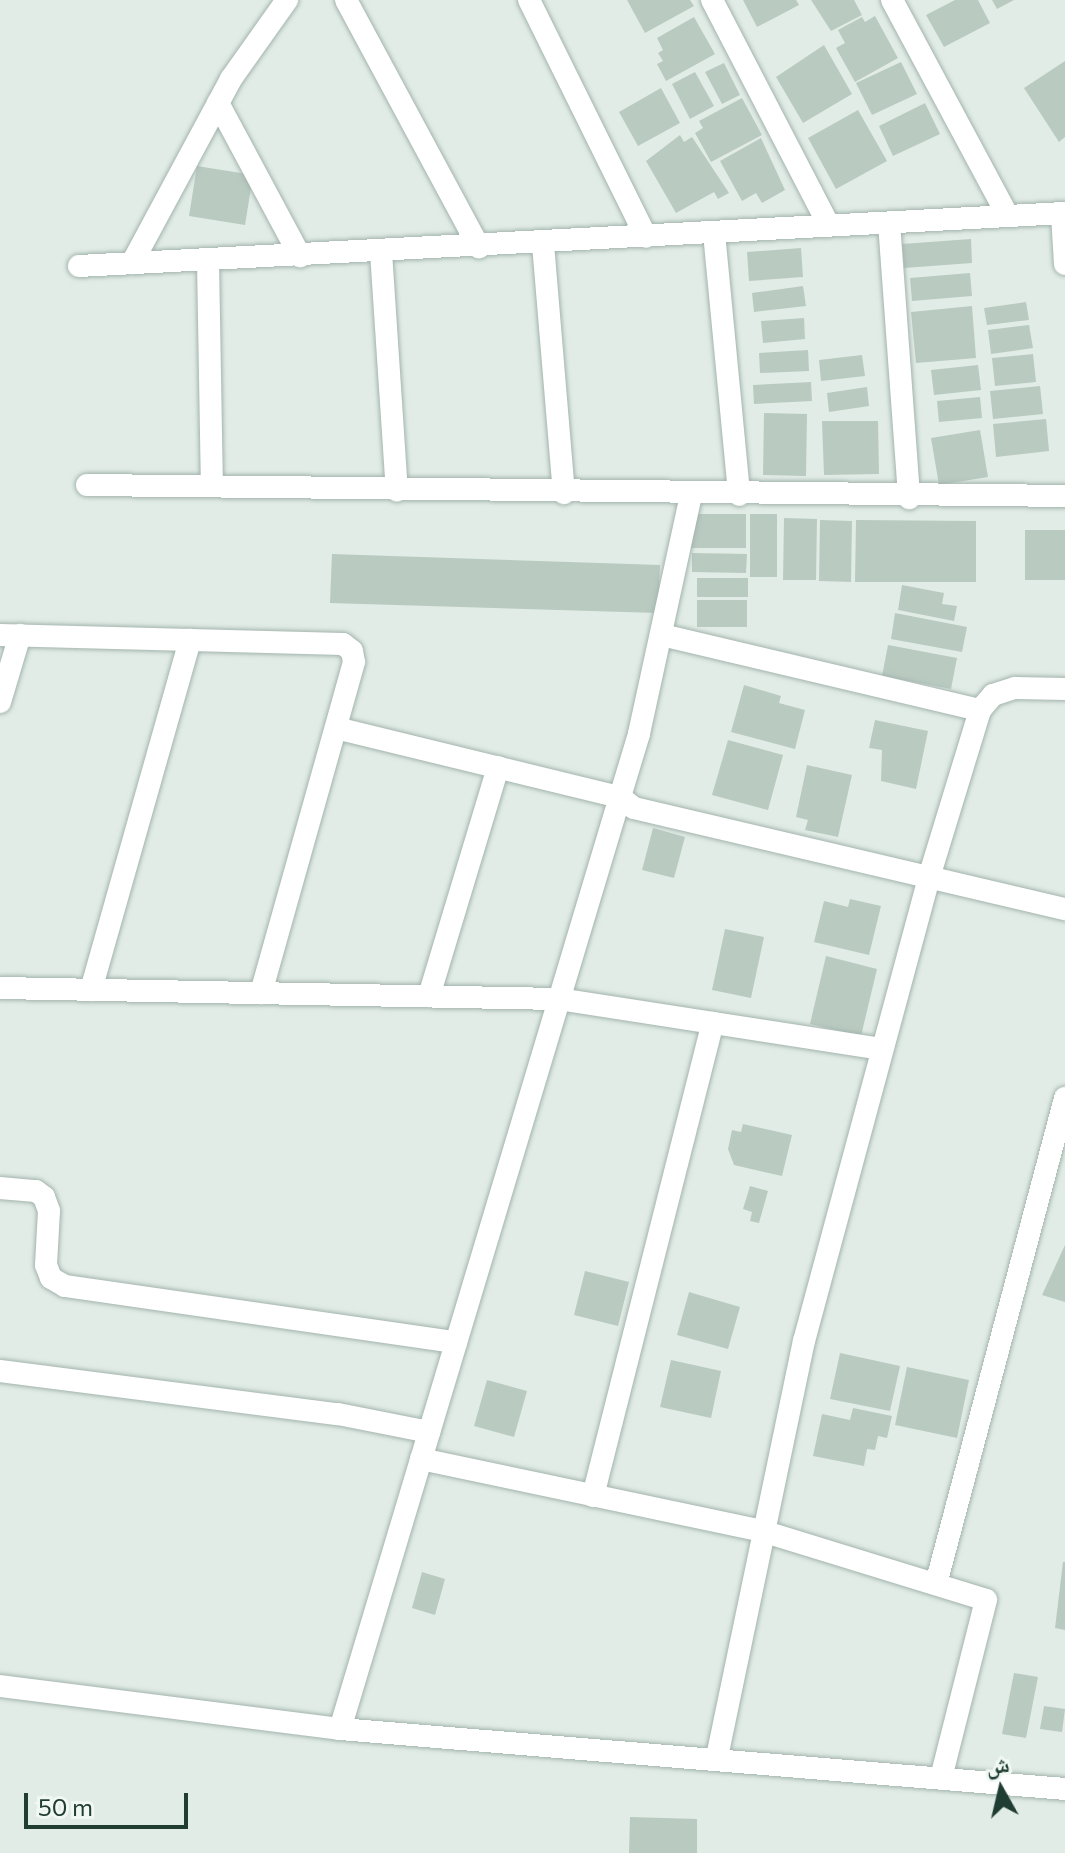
<!DOCTYPE html>
<meta charset="utf-8">
<style>
body{margin:0}
#map{position:relative;width:1065px;height:1853px;overflow:hidden;background:#e1ece6;font-family:Commissioner,"Noto Naskh Arabic",sans-serif}
div>[style]{position:absolute}
[style*='--x']{left:calc(var(--x)*1px);top:calc(var(--y)*1px);width:calc(var(--w)*1px);rotate:calc(var(--a)*1deg)}
.building>*{inset:0;background:#b9cac1}
.roads{filter:drop-shadow(0 0 2px #a3b4ad) drop-shadow(0 0 2px #a3b4ad)}
.minor>*{height:22px;margin:-11px;padding:0 11px;transform-origin:11px;border-radius:11px;background:#fff}
span{translate:-50% -50%;white-space:nowrap;text-align:center;line-height:1.15;-webkit-text-stroke:6px #f1f8f4;paint-order:stroke}
.north{position:absolute;left:961px;top:1749px;width:80px;height:80px;-webkit-text-stroke:6px #f1f8f4;paint-order:stroke;rotate:352deg;font-size:22px;font-weight:700;line-height:32px;text-align:center;color:#203d33}
.north::after{content:'';display:block;margin:auto;width:28px;height:36px;background:#203d33;clip-path:polygon(50% 0,100% 100%,50% 72%,0 100%)}
.scale{position:absolute;left:24px;top:1793px;width:164px;height:36px;box-sizing:border-box;border:4px solid #203d33;border-top:0;padding-left:10px;font-size:24px;line-height:28px;white-space:nowrap;color:#203d33;-webkit-text-stroke:6px #f1f8f4;paint-order:stroke}
</style>
<div id="map">
<div class="building">
<i style="clip-path:polygon(627px 0,690px 0,694px 6px,645px 33px)"></i>
<i style="clip-path:polygon(743px 0,796px 0,799px 5px,757px 27px)"></i>
<i style="clip-path:polygon(811px 0,854px 0,862px 15px,831px 31px)"></i>
<i style="clip-path:polygon(955px 0,978px 0,990px 23px,944px 47px,926px 15px)"></i>
<i style="clip-path:polygon(992px 0,1014px 0,997px 9px)"></i>
<i style="clip-path:polygon(875px 16px,898px 58px,855px 82px,836px 48px,845px 43px,838px 30px,862px 17px,865px 22px)"></i>
<i style="clip-path:polygon(694px 17px,715px 54px,666px 81px,657px 64px,663px 61px,658px 53px,663px 50px,657px 38px)"></i>
<i style="clip-path:polygon(824px 45px,852px 94px,803px 123px,776px 77px)"></i>
<i style="clip-path:polygon(1065px 61px,1065px 137px,1059px 142px,1024px 88px)"></i>
<i style="clip-path:polygon(901px 62px,917px 94px,872px 115px,856px 83px)"></i>
<i style="clip-path:polygon(724px 63px,740px 95px,722px 104px,705px 72px)"></i>
<i style="clip-path:polygon(695px 72px,714px 106px,690px 119px,672px 84px)"></i>
<i style="clip-path:polygon(661px 88px,680px 123px,638px 146px,619px 112px)"></i>
<i style="clip-path:polygon(742px 98px,762px 135px,711px 162px,695px 133px,703px 128px,699px 121px)"></i>
<i style="clip-path:polygon(925px 103px,940px 134px,893px 156px,879px 126px)"></i>
<i style="clip-path:polygon(858px 110px,887px 161px,836px 189px,808px 138px)"></i>
<i style="clip-path:polygon(680px 135px,684px 142px,692px 137px,729px 193px,718px 199px,714px 192px,676px 213px,646px 161px)"></i>
<i style="clip-path:polygon(761px 138px,785px 190px,762px 203px,756px 193px,742px 201px,720px 161px)"></i>
<i style="clip-path:polygon(197px 166px,253px 175px,245px 225px,189px 216px)"></i>
<i style="clip-path:polygon(971px 239px,972px 263px,904px 268px,902px 244px)"></i>
<i style="clip-path:polygon(801px 248px,803px 277px,749px 281px,747px 252px)"></i>
<i style="clip-path:polygon(970px 273px,972px 296px,912px 301px,910px 278px)"></i>
<i style="clip-path:polygon(803px 286px,806px 306px,754px 312px,752px 293px)"></i>
<i style="clip-path:polygon(1026px 302px,1029px 320px,987px 325px,984px 308px)"></i>
<i style="clip-path:polygon(972px 306px,976px 358px,916px 363px,911px 312px)"></i>
<i style="clip-path:polygon(804px 318px,805px 339px,763px 343px,761px 321px)"></i>
<i style="clip-path:polygon(1029px 325px,1033px 348px,991px 354px,988px 330px)"></i>
<i style="clip-path:polygon(808px 350px,809px 371px,760px 373px,759px 353px)"></i>
<i style="clip-path:polygon(1033px 354px,1036px 382px,995px 386px,992px 358px)"></i>
<i style="clip-path:polygon(862px 355px,865px 376px,821px 381px,819px 360px)"></i>
<i style="clip-path:polygon(978px 365px,981px 390px,934px 395px,931px 370px)"></i>
<i style="clip-path:polygon(811px 382px,812px 401px,754px 404px,753px 385px)"></i>
<i style="clip-path:polygon(1040px 386px,1043px 414px,993px 419px,990px 391px)"></i>
<i style="clip-path:polygon(867px 387px,869px 406px,829px 412px,827px 393px)"></i>
<i style="clip-path:polygon(980px 397px,982px 418px,939px 422px,937px 401px)"></i>
<i style="clip-path:polygon(764px 413px,807px 414px,806px 476px,763px 475px)"></i>
<i style="clip-path:polygon(1046px 419px,1049px 451px,996px 457px,993px 424px)"></i>
<i style="clip-path:polygon(822px 421px,878px 421px,879px 474px,824px 475px)"></i>
<i style="clip-path:polygon(980px 430px,988px 477px,939px 485px,931px 438px)"></i>
<i style="clip-path:polygon(691px 514px,746px 514px,746px 548px,690px 548px)"></i>
<i style="clip-path:polygon(750px 514px,777px 514px,777px 577px,750px 577px)"></i>
<i style="clip-path:polygon(784px 518px,817px 519px,816px 580px,783px 580px)"></i>
<i style="clip-path:polygon(820px 520px,852px 521px,851px 582px,819px 581px)"></i>
<i style="clip-path:polygon(856px 520px,976px 521px,976px 582px,855px 582px)"></i>
<i style="clip-path:polygon(1025px 530px,1065px 530px,1065px 580px,1025px 580px)"></i>
<i style="clip-path:polygon(692px 553px,747px 554px,746px 573px,692px 572px)"></i>
<i style="clip-path:polygon(332px 554px,660px 565px,658px 613px,330px 603px)"></i>
<i style="clip-path:polygon(697px 578px,748px 578px,748px 597px,697px 597px)"></i>
<i style="clip-path:polygon(902px 585px,944px 593px,942px 604px,957px 606px,954px 621px,898px 610px)"></i>
<i style="clip-path:polygon(697px 600px,747px 600px,747px 627px,697px 627px)"></i>
<i style="clip-path:polygon(895px 613px,967px 627px,962px 652px,891px 639px)"></i>
<i style="clip-path:polygon(888px 645px,957px 658px,951px 689px,882px 676px)"></i>
<i style="clip-path:polygon(744px 685px,781px 696px,779px 703px,805px 710px,795px 749px,731px 732px)"></i>
<i style="clip-path:polygon(875px 720px,928px 731px,916px 789px,881px 781px,882px 750px,869px 748px)"></i>
<i style="clip-path:polygon(728px 740px,783px 755px,768px 810px,712px 795px)"></i>
<i style="clip-path:polygon(807px 765px,852px 775px,838px 837px,805px 830px,808px 820px,796px 817px)"></i>
<i style="clip-path:polygon(653px 828px,685px 837px,674px 878px,642px 870px)"></i>
<i style="clip-path:polygon(850px 899px,881px 906px,869px 955px,814px 942px,824px 901px,848px 907px)"></i>
<i style="clip-path:polygon(725px 929px,764px 937px,751px 998px,712px 990px)"></i>
<i style="clip-path:polygon(826px 956px,877px 969px,861px 1036px,810px 1024px)"></i>
<i style="clip-path:polygon(743px 1124px,792px 1135px,782px 1176px,734px 1165px,728px 1149px,732px 1130px,741px 1132px)"></i>
<i style="clip-path:polygon(750px 1186px,768px 1191px,759px 1223px,750px 1221px,752px 1212px,743px 1209px)"></i>
<i style="clip-path:polygon(1065px 1245px,1065px 1302px,1042px 1295px)"></i>
<i style="clip-path:polygon(585px 1271px,629px 1282px,618px 1326px,574px 1315px)"></i>
<i style="clip-path:polygon(689px 1292px,740px 1307px,728px 1349px,677px 1335px)"></i>
<i style="clip-path:polygon(840px 1353px,900px 1366px,890px 1411px,830px 1399px)"></i>
<i style="clip-path:polygon(671px 1360px,721px 1371px,711px 1418px,660px 1407px)"></i>
<i style="clip-path:polygon(907px 1367px,969px 1380px,957px 1438px,895px 1425px)"></i>
<i style="clip-path:polygon(487px 1380px,527px 1391px,514px 1437px,474px 1426px)"></i>
<i style="clip-path:polygon(853px 1408px,892px 1416px,887px 1438px,878px 1436px,875px 1450px,867px 1449px,864px 1466px,813px 1456px,822px 1414px,850px 1420px)"></i>
<i style="clip-path:polygon(1063px 1562px,1065px 1562px,1065px 1630px,1055px 1628px)"></i>
<i style="clip-path:polygon(422px 1572px,445px 1579px,435px 1615px,412px 1608px)"></i>
<i style="clip-path:polygon(1014px 1673px,1038px 1677px,1026px 1738px,1002px 1734px)"></i>
<i style="clip-path:polygon(1044px 1706px,1065px 1709px,1062px 1732px,1040px 1729px)"></i>
<i style="clip-path:polygon(630px 1817px,697px 1819px,697px 1853px,629px 1853px)"></i>
</div>
<div class="roads">
<div class="minor">
<i style="--x:346;--y:0;--w:281;--a:61.7"></i>
<i style="--x:529;--y:0;--w:264;--a:63.7"></i>
<i style="--x:712;--y:0;--w:254;--a:62.6"></i>
<i style="--x:892;--y:0;--w:245;--a:61.8"></i>
<i style="--x:218;--y:103;--w:174;--a:61.8"></i>
<i style="--x:1062;--y:214;--w:50;--a:86.6"></i>
<i style="--x:889;--y:223;--w:276;--a:85.8"></i>
<i style="--x:714;--y:233;--w:263;--a:84.5"></i>
<i style="--x:543;--y:244;--w:250;--a:85.2"></i>
<i style="--x:381;--y:252;--w:239;--a:86.2"></i>
<i style="--x:208;--y:261;--w:224;--a:89"></i>
<i style="--x:132;--y:263;--w:209;--a:-61.7"></i>
<i style="--x:231;--y:79;--w:97;--a:-54.7"></i>
<i style="--x:79;--y:266;--w:987;--a:-3.08"></i>
<i style="--x:87;--y:485;--w:978;--a:0.64"></i>
<i style="--x:691;--y:495;--w:245;--a:102.3"></i>
<i style="--x:639;--y:734;--w:66;--a:106.8"></i>
<i style="--x:620;--y:797;--w:18;--a:38"></i>
<i style="--x:634;--y:808;--w:443;--a:13.2"></i>
<i style="--x:0;--y:635;--w:343;--a:1.5"></i>
<i style="--x:343;--y:644;--w:11;--a:38"></i>
<i style="--x:352;--y:651;--w:11;--a:80"></i>
<i style="--x:354;--y:662;--w:344;--a:105.7"></i>
<i style="--x:662;--y:635;--w:327;--a:13.3"></i>
<i style="--x:0;--y:702;--w:70;--a:-73.4"></i>
<i style="--x:336;--y:728;--w:292;--a:13.7"></i>
<i style="--x:620;--y:797;--w:973;--a:106.72"></i>
<i style="--x:0;--y:988;--w:559;--a:1.13"></i>
<i style="--x:559;--y:999;--w:326;--a:8.8"></i>
<i style="--x:91;--y:990;--w:364;--a:-74.2"></i>
<i style="--x:429;--y:996;--w:239;--a:-73.2"></i>
<i style="--x:0;--y:1188;--w:36;--a:5"></i>
<i style="--x:36;--y:1191;--w:10;--a:37"></i>
<i style="--x:44;--y:1197;--w:15;--a:70"></i>
<i style="--x:49;--y:1211;--w:54;--a:93.2"></i>
<i style="--x:46;--y:1265;--w:14;--a:69"></i>
<i style="--x:51;--y:1278;--w:16;--a:30"></i>
<i style="--x:65;--y:1286;--w:395;--a:8.2"></i>
<i style="--x:0;--y:1371;--w:341;--a:7.3"></i>
<i style="--x:338;--y:1414;--w:93;--a:11.2"></i>
<i style="--x:421;--y:1459;--w:349;--a:11.9"></i>
<i style="--x:762;--y:1531;--w:234;--a:17.1"></i>
<i style="--x:986;--y:1600;--w:184;--a:104.2"></i>
<i style="--x:593;--y:1496;--w:488;--a:-75.8"></i>
<i style="--x:936;--y:1584;--w:503;--a:-75.13"></i>
<i style="--x:0;--y:1686;--w:343;--a:7.2"></i>
<i style="--x:340;--y:1729;--w:727;--a:4.73"></i>
<i style="--x:717;--y:1757;--w:425;--a:-78.2"></i>
<i style="--x:804;--y:1341;--w:484;--a:-74.9"></i>
<i style="--x:930;--y:874;--w:171;--a:-73"></i>
<i style="--x:980;--y:710;--w:20;--a:-49"></i>
<i style="--x:993;--y:695;--w:23;--a:-18"></i>
<i style="--x:1015;--y:688;--w:50;--a:1.1"></i>
</div>
</div>
<div class="north">ش</div>
<div class="scale">50 m</div>
</div>
